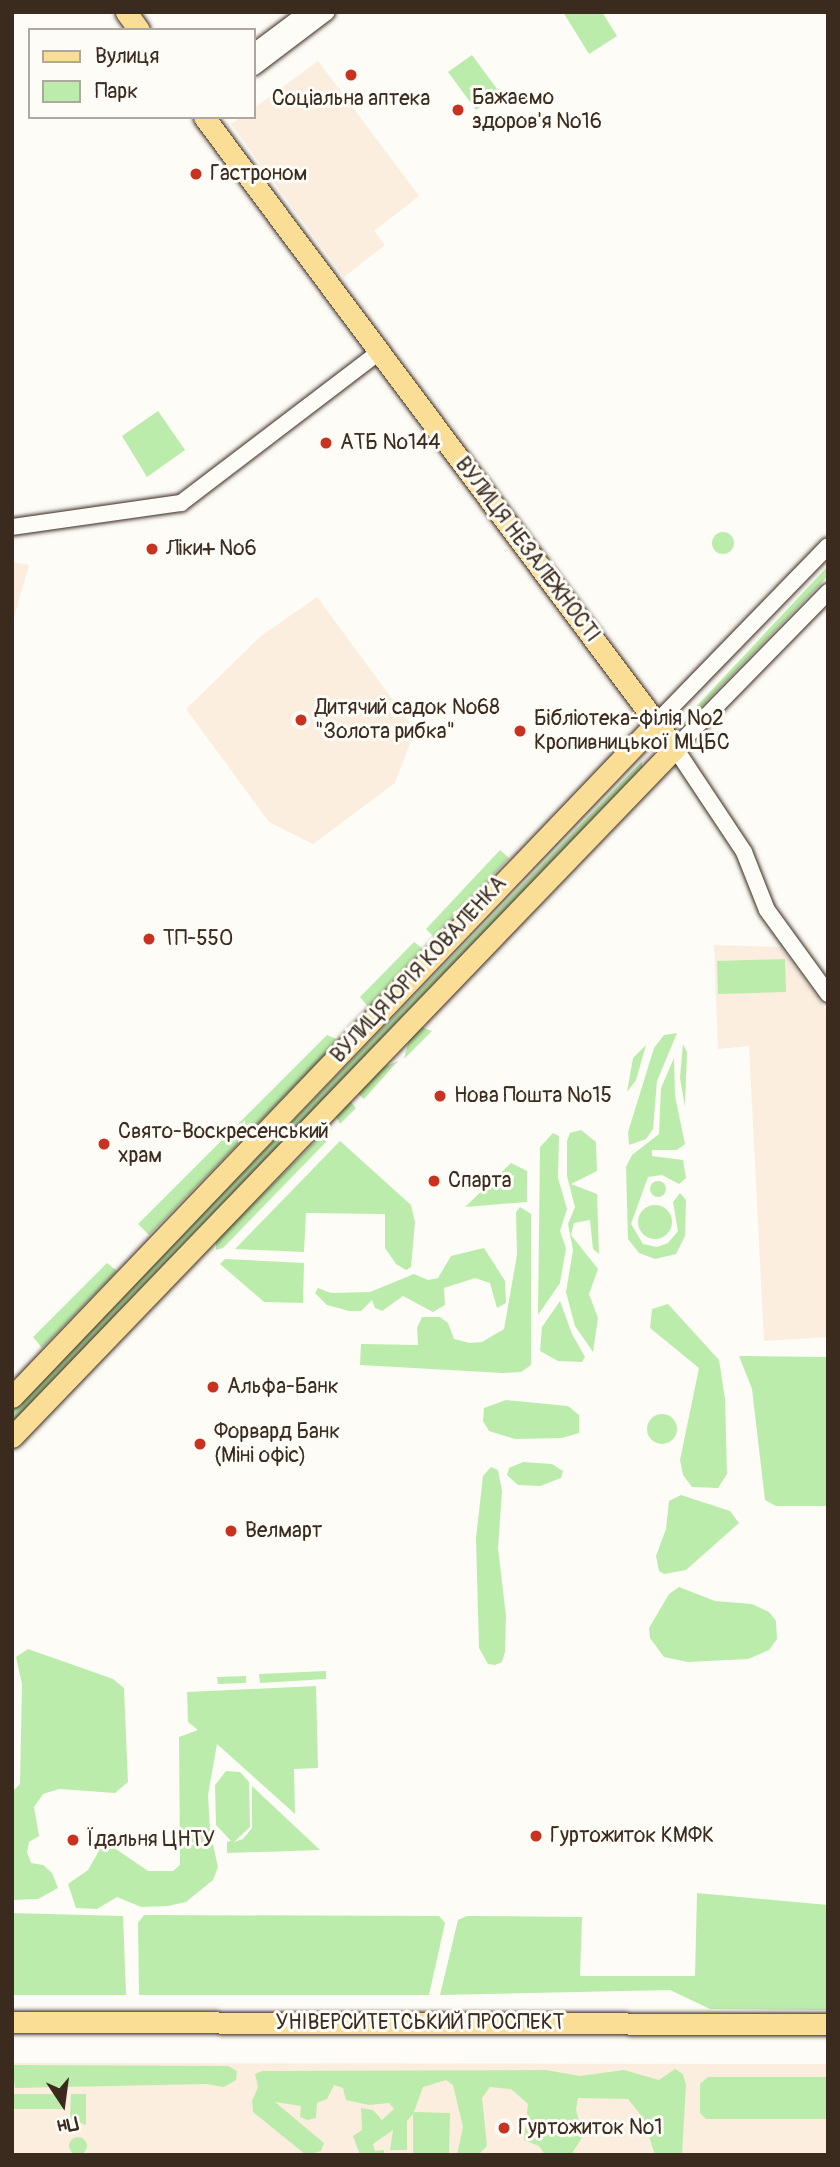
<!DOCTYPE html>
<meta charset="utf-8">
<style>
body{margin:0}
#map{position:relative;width:840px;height:2167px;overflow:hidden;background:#fdfcf7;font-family:Pangolin,sans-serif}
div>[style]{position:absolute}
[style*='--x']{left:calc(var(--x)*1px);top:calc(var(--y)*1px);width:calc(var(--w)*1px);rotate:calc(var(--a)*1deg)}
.built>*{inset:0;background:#fbeede}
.green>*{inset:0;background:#bcecab}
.round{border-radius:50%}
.roads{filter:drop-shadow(0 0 2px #3b2a1e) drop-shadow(0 0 2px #3b2a1e)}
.minor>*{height:16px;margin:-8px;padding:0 8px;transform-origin:8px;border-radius:8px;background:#fdfcf7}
.major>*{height:21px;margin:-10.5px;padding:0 10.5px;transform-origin:10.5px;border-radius:10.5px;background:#fbde96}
.dots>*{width:19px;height:19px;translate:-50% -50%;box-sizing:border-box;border:4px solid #fdfcf7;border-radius:50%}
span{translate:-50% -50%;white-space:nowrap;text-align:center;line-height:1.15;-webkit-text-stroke:6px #fdfcf7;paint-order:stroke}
.poi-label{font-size:21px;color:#3b2a1e}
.left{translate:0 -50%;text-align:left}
.street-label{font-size:21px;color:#3b2a1e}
.frame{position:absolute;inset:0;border:14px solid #3b2a1e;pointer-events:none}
.legend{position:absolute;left:28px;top:28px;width:228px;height:91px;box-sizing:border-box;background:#fdfcf7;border:2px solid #afa8a0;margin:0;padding:9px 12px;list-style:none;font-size:21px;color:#3b2a1e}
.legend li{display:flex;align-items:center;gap:14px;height:35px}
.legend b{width:35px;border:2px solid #afa8a0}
.north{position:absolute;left:28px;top:2069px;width:70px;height:70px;-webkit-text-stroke:5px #fdfcf7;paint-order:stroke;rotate:167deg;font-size:19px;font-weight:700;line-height:28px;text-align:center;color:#3b2a1e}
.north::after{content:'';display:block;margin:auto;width:24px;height:32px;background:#3b2a1e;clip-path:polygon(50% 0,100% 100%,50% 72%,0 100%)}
</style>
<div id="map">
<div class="built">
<i style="clip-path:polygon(318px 61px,419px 196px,374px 231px,385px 245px,344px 277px,231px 124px,241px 117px,254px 117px,254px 108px)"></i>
<i style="clip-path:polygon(12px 562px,29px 565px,12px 624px)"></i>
<i style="clip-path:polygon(317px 597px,415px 730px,395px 783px,313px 844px,269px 822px,186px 709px,261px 636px)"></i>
<i style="clip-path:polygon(714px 945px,780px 947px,828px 1012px,828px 1337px,764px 1341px,749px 1046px,718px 1049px)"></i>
<i style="clip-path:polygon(12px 2063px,828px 2064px,828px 2155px,12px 2155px)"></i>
</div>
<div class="green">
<i style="clip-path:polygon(563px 12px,602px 12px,617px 36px,589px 54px)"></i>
<i style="clip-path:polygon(472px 55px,500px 93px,476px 110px,448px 72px)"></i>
<i style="clip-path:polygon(158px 411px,185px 450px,147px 477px,122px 436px)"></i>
<i class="round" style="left:712px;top:532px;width:22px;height:22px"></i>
<i style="clip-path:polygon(828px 566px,828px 576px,697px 711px,692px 711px)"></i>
<i style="clip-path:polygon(642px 761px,642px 767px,12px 1422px,12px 1411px)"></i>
<i style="clip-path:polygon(500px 850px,509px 858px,434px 937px,426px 929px)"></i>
<i style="clip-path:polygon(414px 942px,423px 949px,369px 1008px,360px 997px)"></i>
<i style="clip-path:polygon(785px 959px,786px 992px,718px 994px,717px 961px)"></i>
<i style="clip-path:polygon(421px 1027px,432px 1031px,404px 1059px,409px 1040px)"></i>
<i style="clip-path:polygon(677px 1033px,657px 1081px,653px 1129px,646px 1139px,629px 1145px,628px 1132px,654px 1048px,664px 1035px)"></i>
<i style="clip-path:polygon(327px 1035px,339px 1040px,149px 1235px,138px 1224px)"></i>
<i style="clip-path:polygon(683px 1044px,687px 1052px,685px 1107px,680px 1078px)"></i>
<i style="clip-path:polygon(646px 1045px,636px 1080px,627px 1092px,633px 1058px)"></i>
<i style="clip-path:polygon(674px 1058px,675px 1096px,685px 1144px,677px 1150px,652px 1150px,652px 1156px,683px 1160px,686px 1178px,679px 1184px,662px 1175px,648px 1177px,631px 1224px,643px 1244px,657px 1247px,668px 1243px,678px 1231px,673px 1202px,680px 1193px,686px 1200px,685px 1236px,676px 1254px,655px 1259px,639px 1253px,628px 1239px,626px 1167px,632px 1155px,659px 1134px,661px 1088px)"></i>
<i style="clip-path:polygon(398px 1061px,364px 1099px,357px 1093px,380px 1069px)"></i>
<i style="clip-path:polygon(350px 1101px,356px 1108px,340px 1124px,336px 1116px)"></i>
<i style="clip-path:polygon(327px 1130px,331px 1134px,328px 1140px,223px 1248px,216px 1250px,216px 1241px)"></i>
<i style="clip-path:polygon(581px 1130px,596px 1142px,597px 1171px,571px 1184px,597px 1194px,599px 1254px,593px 1249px,590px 1220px,574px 1223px,571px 1235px,598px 1269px,589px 1294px,598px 1318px,593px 1352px,575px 1326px,566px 1292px,573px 1250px,568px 1224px,575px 1207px,567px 1176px,567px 1141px,570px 1133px)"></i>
<i style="clip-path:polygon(553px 1133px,559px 1136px,558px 1178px,567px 1209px,560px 1231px,566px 1248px,560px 1283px,538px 1315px,540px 1147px)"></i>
<i style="clip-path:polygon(340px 1141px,411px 1205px,415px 1222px,411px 1267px,406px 1270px,396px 1264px,385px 1248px,385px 1214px,306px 1213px,304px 1252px,235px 1249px)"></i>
<i style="clip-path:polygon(511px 1163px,527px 1171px,527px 1202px,465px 1207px)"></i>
<i class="round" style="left:650px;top:1181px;width:16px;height:16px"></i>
<i class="round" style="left:638px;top:1205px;width:34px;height:34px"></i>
<i style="clip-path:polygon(520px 1207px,531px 1214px,531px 1365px,521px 1372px,503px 1373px,360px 1365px,361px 1344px,418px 1345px,417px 1328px,422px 1317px,440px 1317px,448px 1323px,454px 1339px,470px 1343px,482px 1342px,504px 1329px,517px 1255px,516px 1212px)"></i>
<i style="clip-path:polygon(484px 1248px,505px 1281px,506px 1303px,497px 1308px,490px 1283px,475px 1278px,444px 1288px,445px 1305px,433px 1312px,403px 1296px,382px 1311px,375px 1308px,372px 1300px,361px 1311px,349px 1311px,327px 1305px,315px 1293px,318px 1288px,331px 1293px,370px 1292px,414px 1274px,428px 1280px,438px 1278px,451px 1256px)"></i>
<i style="clip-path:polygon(225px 1259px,304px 1263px,303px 1303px,264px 1302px,220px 1264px)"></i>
<i style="clip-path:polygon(107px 1263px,117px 1271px,42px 1348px,33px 1337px)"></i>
<i style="clip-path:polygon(560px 1301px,572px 1334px,585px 1357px,582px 1362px,558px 1361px,540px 1351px,542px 1327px)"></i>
<i style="clip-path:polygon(668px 1304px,719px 1360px,725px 1399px,727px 1474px,718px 1488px,692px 1487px,683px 1475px,680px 1460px,699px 1368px,650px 1328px,652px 1309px)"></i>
<i style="clip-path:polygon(739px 1356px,828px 1357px,828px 1506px,776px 1506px,765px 1500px,752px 1389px)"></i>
<i style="clip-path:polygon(506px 1400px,568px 1406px,579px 1415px,579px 1433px,562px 1438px,515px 1439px,489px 1431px,483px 1421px,484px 1408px)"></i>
<i class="round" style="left:647px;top:1414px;width:30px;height:30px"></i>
<i style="clip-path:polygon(523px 1462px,552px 1464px,563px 1471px,561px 1478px,540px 1486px,518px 1485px,507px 1475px,509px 1468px)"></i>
<i style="clip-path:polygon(491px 1467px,498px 1470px,502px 1491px,498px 1548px,506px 1616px,505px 1652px,502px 1662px,495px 1665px,488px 1664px,479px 1648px,476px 1538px,483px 1476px)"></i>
<i style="clip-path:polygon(681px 1495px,730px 1511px,739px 1523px,686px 1570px,664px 1574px,659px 1571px,656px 1556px,666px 1529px,669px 1501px)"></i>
<i style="clip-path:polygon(679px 1587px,715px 1601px,752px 1604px,769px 1612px,776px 1621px,777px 1639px,769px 1650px,748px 1659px,688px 1662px,664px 1657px,650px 1638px,649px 1628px,669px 1594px)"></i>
<i style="clip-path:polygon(28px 1649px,113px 1679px,124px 1688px,128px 1782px,115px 1793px,59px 1789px,43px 1794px,34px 1807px,39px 1836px,29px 1842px,27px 1852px,31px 1863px,43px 1865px,52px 1873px,58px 1888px,38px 1899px,12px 1900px,12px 1792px,20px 1784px,22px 1684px,16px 1657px)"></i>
<i style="clip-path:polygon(326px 1671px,326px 1679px,260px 1683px,259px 1674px)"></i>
<i style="clip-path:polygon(246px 1676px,246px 1683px,218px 1684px,217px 1677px)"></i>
<i style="clip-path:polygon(316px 1686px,318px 1768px,294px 1769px,295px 1814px,217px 1744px,208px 1795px,210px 1831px,218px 1867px,213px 1880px,186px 1902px,168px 1906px,141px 1907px,117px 1897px,97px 1909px,76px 1908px,68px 1884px,88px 1870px,100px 1849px,110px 1845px,148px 1871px,173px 1871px,180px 1865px,179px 1737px,198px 1730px,188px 1722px,187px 1692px)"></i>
<i style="clip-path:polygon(226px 1771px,240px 1772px,249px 1782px,250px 1827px,234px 1842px,243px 1839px,252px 1828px,252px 1786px,320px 1850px,227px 1853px,227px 1842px,231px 1841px,216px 1825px,215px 1785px)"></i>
<i style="clip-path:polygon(697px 1893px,828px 1905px,828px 2010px,710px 2009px,670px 1990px,440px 1995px,458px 1920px,467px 1916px,582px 1917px,580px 1976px,695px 1976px)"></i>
<i style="clip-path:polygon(12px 1913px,123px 1916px,126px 1995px,12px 1995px)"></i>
<i style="clip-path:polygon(144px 1915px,439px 1916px,445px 1923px,429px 1995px,139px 1995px,138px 1923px)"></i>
<i style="clip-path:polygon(12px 2065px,228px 2066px,237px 2071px,236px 2080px,224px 2087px,206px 2084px,15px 2088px)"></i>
<i style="clip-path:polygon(675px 2069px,683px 2074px,686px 2085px,682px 2155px,655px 2155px,643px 2118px,628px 2099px,578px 2098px,576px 2110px,583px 2136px,571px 2155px,545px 2155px,539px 2146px,524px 2140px,528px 2104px,511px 2089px,490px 2087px,482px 2098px,487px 2146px,478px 2155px,457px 2155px,463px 2127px,453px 2085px,446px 2080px,423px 2087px,414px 2112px,450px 2113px,449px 2155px,413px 2155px,413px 2114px,407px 2121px,407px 2150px,390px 2150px,393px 2130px,373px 2144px,375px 2151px,384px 2150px,384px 2155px,360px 2155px,353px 2136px,362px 2130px,361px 2108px,373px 2110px,382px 2120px,394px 2109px,389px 2103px,369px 2105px,346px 2100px,343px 2088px,334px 2085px,327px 2099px,317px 2103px,316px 2118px,307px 2120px,300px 2117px,301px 2106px,275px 2102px,324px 2143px,321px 2151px,306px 2155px,253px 2112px,252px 2101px,258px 2087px,255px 2074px,262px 2071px,546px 2070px,580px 2076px,624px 2070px,659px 2080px)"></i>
<i style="clip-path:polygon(708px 2077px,828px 2077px,828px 2119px,706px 2119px,700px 2113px,700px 2084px)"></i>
<i style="clip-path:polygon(12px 2094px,65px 2094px,65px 2109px,12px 2109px)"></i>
<i style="clip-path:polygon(71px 2094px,86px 2094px,86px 2125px,70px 2119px)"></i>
<i class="round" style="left:69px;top:2137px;width:18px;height:18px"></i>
</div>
<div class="roads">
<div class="minor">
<i style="--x:254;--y:52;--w:66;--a:-37"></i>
<i style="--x:254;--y:67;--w:91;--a:-37"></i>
<i style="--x:12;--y:527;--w:171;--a:-8.1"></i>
<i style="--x:181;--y:503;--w:249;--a:-37.3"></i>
<i style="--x:828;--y:592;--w:219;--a:134.4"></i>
<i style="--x:675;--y:748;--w:125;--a:56.4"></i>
<i style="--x:744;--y:852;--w:62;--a:68.4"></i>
<i style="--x:767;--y:910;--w:104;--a:54"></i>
<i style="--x:656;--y:723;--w:247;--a:-45.8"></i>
</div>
<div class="major">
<i style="--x:126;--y:12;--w:22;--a:54"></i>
<i style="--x:12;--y:1397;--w:932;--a:-46.3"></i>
<i style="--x:12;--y:1437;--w:956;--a:-46.1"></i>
<i style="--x:675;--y:748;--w:787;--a:-126.74"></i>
<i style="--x:12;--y:2022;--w:816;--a:0.14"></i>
</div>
</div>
<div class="dots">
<i style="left:351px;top:75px;background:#c8321e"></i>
<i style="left:458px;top:110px;background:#c8321e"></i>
<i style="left:196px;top:174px;background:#c8321e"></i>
<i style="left:326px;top:443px;background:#c8321e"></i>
<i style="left:152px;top:549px;background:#c8321e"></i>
<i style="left:301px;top:720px;background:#c8321e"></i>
<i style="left:520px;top:731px;background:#c8321e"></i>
<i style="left:149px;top:939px;background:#c8321e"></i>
<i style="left:440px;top:1096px;background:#c8321e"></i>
<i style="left:104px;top:1144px;background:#c8321e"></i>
<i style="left:434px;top:1181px;background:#c8321e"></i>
<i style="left:213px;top:1387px;background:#c8321e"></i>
<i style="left:200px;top:1444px;background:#c8321e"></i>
<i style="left:231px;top:1531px;background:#c8321e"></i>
<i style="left:536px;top:1836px;background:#c8321e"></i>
<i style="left:73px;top:1840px;background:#c8321e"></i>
<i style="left:504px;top:2128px;background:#c8321e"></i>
</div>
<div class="poi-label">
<span class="left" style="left:472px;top:110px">Бажаємо<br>здоров'я №16</span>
<span style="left:351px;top:99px">Соціальна аптека</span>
<span class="left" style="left:210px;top:174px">Гастроном</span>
<span class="left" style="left:340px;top:443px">АТБ №144</span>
<span class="left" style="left:166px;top:549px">Ліки+ №6</span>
<span class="left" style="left:315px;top:720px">Дитячий садок №68<br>"Золота рибка"</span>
<span class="left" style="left:534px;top:731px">Бібліотека-філія №2<br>Кропивницької МЦБС</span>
<span class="left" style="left:163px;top:939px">ТП-550</span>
<span class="left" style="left:454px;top:1096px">Нова Пошта №15</span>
<span class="left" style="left:118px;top:1144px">Свято-Воскресенський<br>храм</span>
<span class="left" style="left:448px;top:1181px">Спарта</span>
<span class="left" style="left:227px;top:1387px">Альфа-Банк</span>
<span class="left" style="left:214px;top:1444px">Форвард Банк<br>(Міні офіс)</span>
<span class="left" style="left:245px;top:1531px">Велмарт</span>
<span class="left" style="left:550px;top:1836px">Гуртожиток КМФК</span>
<span class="left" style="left:87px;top:1840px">Їдальня ЦНТУ</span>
<span class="left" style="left:518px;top:2128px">Гуртожиток №1</span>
</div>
<div class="street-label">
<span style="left:527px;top:550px;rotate:53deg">ВУЛИЦЯ НЕЗАЛЕЖНОСТІ</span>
<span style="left:419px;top:970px;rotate:-47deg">ВУЛИЦЯ ЮРІЯ КОВАЛЕНКА</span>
<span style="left:420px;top:2023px">УНІВЕРСИТЕТСЬКИЙ ПРОСПЕКТ</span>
</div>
<div class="frame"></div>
<ul class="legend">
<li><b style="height:9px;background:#fbde96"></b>Вулиця</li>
<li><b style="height:19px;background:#bcecab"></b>Парк</li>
</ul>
<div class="north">Пн</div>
</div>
